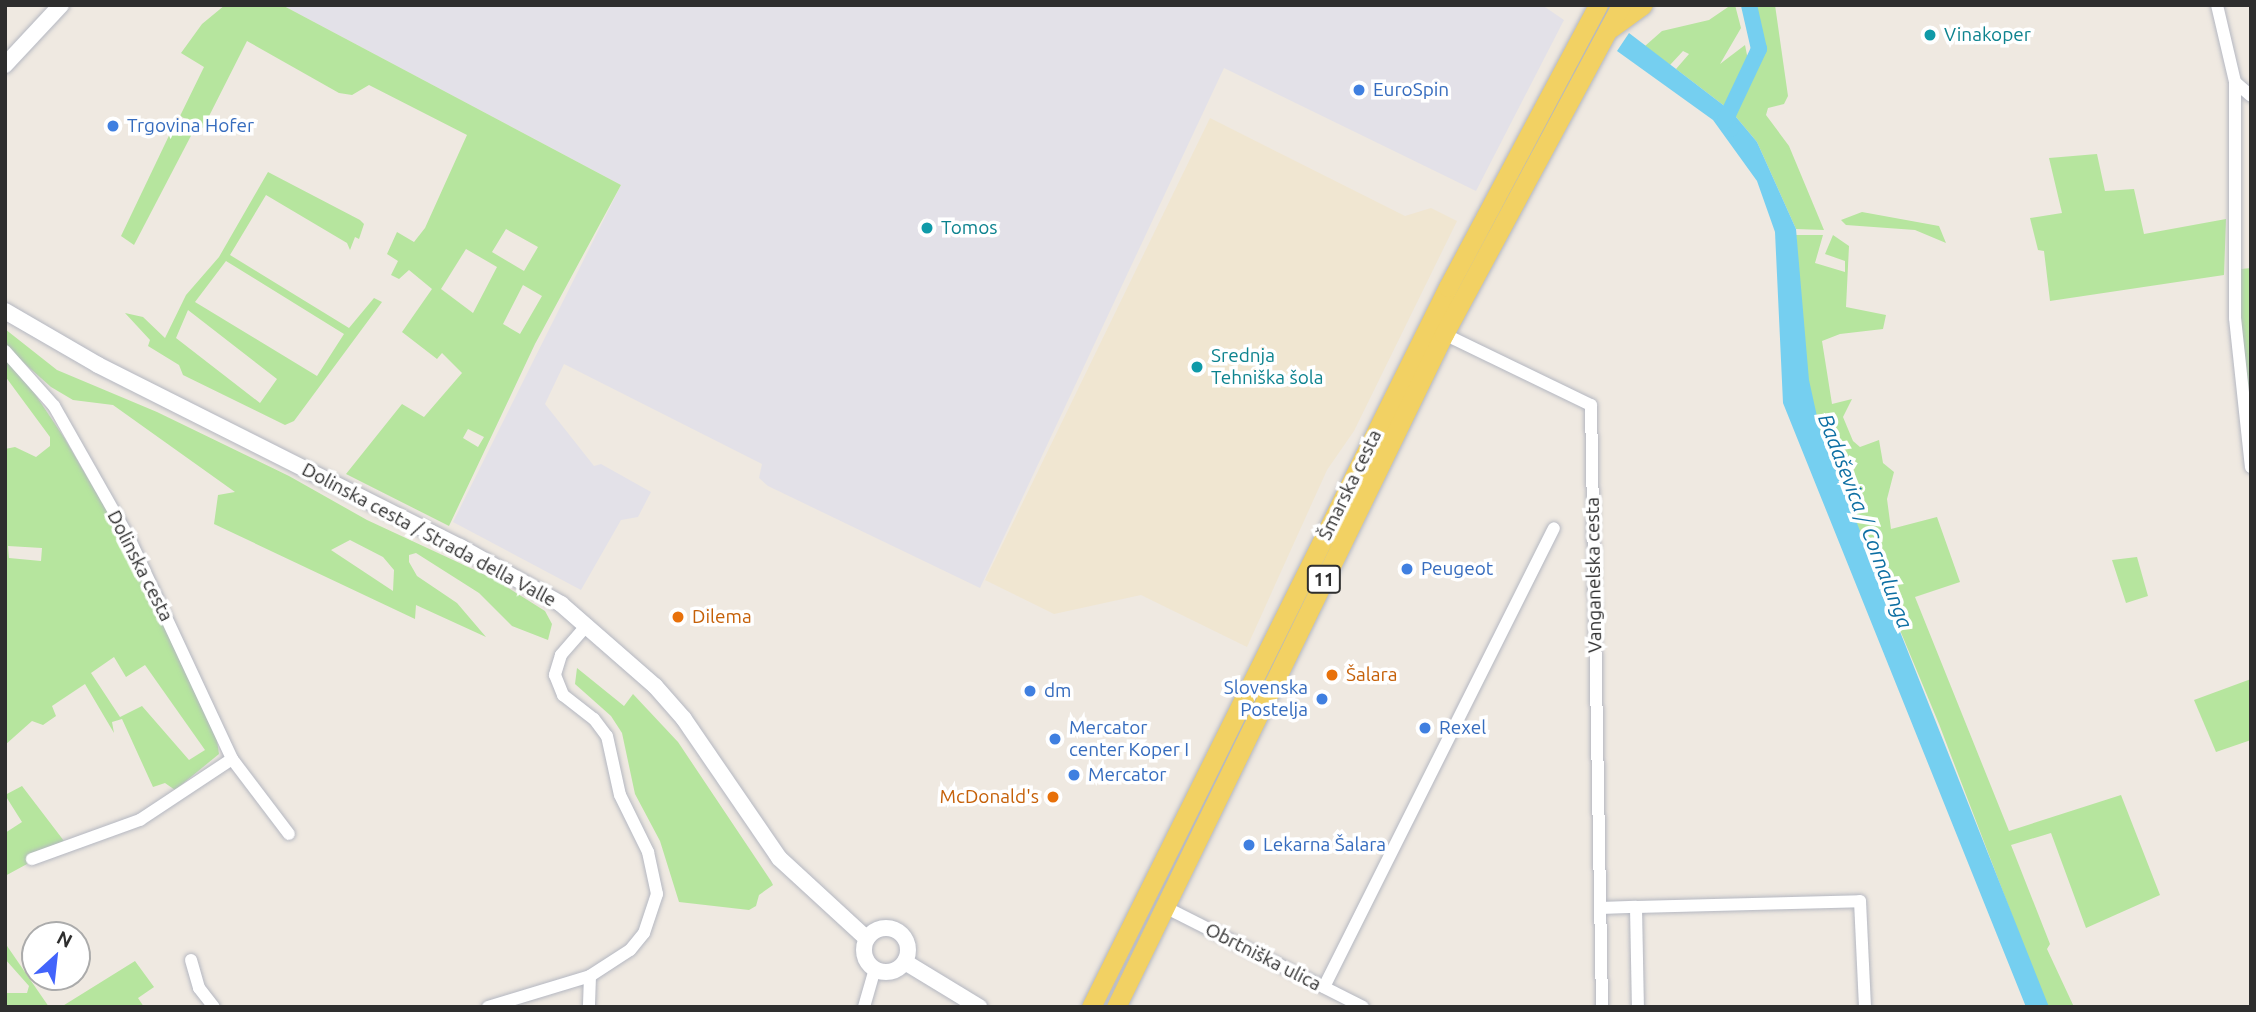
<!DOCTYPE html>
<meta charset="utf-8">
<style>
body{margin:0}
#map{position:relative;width:2256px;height:1012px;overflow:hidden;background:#efe9e1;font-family:Ubuntu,sans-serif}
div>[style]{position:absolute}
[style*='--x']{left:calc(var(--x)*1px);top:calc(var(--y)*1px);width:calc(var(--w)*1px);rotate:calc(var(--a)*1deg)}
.industrial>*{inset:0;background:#e3e1e8}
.education>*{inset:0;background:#f0e6d1}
.green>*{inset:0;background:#b6e59e}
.water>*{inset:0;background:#75cff0}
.canal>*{height:16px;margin:-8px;padding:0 8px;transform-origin:8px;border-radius:8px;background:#75cff0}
.roads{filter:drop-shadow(0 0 2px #b4b7c1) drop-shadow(0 0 2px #b4b7c1)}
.street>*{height:12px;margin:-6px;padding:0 6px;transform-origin:6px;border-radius:6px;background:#fff}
.secondary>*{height:16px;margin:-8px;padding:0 8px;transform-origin:8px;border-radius:8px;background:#fff}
.secondary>.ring{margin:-8px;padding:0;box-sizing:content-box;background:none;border:16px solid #fff;border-radius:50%}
.primary>*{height:19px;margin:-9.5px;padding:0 9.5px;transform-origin:9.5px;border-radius:9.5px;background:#f2d163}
.dots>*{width:19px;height:19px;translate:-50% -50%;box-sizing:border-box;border:4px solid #fff;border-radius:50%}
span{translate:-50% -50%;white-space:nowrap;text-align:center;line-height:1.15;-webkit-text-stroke:7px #fff;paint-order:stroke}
.shield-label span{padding:2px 5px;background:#fff;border:2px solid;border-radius:5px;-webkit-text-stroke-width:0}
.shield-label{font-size:18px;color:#2e2e2e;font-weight:700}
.culture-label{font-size:19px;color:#0d838f}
.left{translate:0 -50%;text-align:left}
.shop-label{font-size:19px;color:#366cbe}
.right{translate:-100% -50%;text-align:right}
.street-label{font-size:19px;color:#2e2e2e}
.food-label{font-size:19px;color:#c56008}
.water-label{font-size:21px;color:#0d6fa3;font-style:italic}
.frame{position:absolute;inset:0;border:7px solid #2e2e2e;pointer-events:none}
.north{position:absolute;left:21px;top:921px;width:70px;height:70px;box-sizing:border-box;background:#fff;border:2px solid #ababab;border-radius:50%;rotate:27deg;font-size:19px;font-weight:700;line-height:28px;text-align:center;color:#2e2e2e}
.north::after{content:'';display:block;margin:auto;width:24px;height:32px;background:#4264fb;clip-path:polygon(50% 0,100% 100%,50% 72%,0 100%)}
</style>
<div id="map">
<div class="industrial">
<i style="clip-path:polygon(282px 5px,1542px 5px,1564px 20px,1476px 191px,1224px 68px,980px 588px,768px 486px,759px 478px,762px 464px,564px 364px,545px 404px,594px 466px,601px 464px,651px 492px,638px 517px,621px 520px,581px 590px,453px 522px,621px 185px)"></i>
</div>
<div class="education">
<i style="clip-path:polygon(1210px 118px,1405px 216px,1431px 208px,1457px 221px,1354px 431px,1327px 470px,1247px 647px,1141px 595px,1054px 614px,985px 580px)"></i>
</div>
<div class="green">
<i style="clip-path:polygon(evenodd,225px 5px,282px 5px,621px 185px,535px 344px,449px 526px,346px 474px,402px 404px,424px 417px,462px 373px,442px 353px,437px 359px,402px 332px,432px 289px,409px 270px,399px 279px,391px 275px,398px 261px,387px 254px,397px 232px,414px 242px,425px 228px,467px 135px,369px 85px,352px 95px,339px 93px,247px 41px,203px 128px,180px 116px,204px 67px,181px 53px,202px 24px,225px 5px,506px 229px,538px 247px,524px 271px,492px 252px,506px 229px,225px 5px,466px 249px,497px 267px,473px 313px,441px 289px,466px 249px,225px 5px,523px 285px,542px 296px,520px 334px,503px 324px,523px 285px,225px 5px,468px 429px,484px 437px,478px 447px,463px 438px,468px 429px)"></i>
<i style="clip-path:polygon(1731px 5px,1735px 5px,1741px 28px,1720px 64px,1745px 45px,1748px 60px,1759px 63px,1763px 45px,1754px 5px,1775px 5px,1788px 96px,1784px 104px,1768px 108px,1766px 115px,1789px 146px,1824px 230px,1796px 229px,1757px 142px,1731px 111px,1676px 69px,1689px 54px,1683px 51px,1670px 65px,1645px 46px,1662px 31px,1709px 20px)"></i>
<i style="clip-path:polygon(176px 121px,194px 130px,134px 245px,121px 236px)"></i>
<i style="clip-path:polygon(2097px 154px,2105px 191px,2134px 189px,2144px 234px,2226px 219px,2224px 275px,2050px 301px,2044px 251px,2038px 250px,2030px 218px,2062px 213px,2049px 158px)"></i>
<i style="clip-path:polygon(evenodd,268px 172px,360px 220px,364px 224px,359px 239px,355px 237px,350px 250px,347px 243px,266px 195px,230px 255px,349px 328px,374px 298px,382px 302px,294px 421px,285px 425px,183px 375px,179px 365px,148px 346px,150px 340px,125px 313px,143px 317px,165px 338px,186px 295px,219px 257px,268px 172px,226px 261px,344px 334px,317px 376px,195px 302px,226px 261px,268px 172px,188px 310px,277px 379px,260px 403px,176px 338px,188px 310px)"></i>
<i style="clip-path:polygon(1862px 212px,1939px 226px,1946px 243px,1915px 230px,1846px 225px,1841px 220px)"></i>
<i style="clip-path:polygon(1796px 235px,1823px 235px,1815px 263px,1845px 272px,1845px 261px,1825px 254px,1833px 235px,1849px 246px,1846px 307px,1886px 315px,1883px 329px,1840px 334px,1822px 341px,1832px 404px,1852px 399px,1843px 417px,1853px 441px,1860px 447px,1879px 440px,1883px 463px,1894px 472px,1887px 499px,1891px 529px,1937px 517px,1960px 582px,1915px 597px,2009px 831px,2121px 795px,2160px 895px,2086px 928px,2051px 833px,2011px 845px,2050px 944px,2047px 949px,2074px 1007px,2047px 1007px,1939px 724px,1823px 445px,1806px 384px)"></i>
<i style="clip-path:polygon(2251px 268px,2251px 406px,2241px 337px,2241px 269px)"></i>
<i style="clip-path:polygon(evenodd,5px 329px,57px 370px,157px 412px,289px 476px,367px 520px,494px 579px,545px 611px,552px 624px,548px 640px,512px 626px,479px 593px,416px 553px,409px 555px,409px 562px,417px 576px,457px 603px,486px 637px,416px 605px,415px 619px,214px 524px,218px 495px,235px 492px,113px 405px,73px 400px,51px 387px,5px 346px,5px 329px,350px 540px,383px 557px,394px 570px,393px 591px,331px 550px,350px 540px)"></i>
<i style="clip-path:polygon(evenodd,5px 357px,19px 370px,65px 439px,129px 549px,216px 734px,219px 754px,175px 790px,165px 783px,153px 787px,122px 719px,112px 722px,114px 733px,85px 684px,52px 706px,56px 716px,43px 725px,32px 721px,5px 745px,5px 449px,15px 447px,36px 457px,50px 446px,50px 437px,5px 376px,5px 357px,8px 546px,42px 548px,41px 561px,9px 558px,8px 546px,5px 357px,114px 657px,126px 677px,145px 665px,205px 750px,189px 760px,142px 706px,120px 717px,91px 673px,114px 657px)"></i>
<i style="clip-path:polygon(2137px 557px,2148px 596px,2126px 603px,2112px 560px)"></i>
<i style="clip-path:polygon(577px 668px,624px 706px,633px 694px,678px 742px,771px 881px,773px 885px,759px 895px,756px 906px,749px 910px,679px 902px,660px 841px,635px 794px,622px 733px,611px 716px,575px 684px)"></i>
<i style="clip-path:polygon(2251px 679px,2251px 740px,2216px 752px,2194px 700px)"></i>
<i style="clip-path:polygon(22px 786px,64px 841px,31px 855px,27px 864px,5px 876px,5px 833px,22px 822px,5px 795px)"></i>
<i style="clip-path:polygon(5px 943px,49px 1007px,5px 1007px,5px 993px,27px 993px,29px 986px,5px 959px)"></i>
<i style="clip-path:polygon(135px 961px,154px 987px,138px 998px,144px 1007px,61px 1007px)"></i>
</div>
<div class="water">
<i style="clip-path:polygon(1629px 33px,1731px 111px,1757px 142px,1796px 229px,1809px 380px,1820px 430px,2049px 1007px,2026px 1007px,1783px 403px,1775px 232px,1757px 181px,1713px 120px,1617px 51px)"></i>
</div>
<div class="canal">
<i style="--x:1731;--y:129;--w:10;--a:-127"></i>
<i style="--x:1725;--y:121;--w:80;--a:-64.7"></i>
<i style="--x:1759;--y:49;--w:45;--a:-102.8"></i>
</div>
<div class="roads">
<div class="street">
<i style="--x:2217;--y:5;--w:79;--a:76.8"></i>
<i style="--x:2235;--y:82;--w:236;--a:90"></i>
<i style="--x:2235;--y:318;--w:150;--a:83.9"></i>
<i style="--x:2235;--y:82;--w:21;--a:41"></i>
<i style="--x:1444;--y:334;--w:163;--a:25.8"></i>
<i style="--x:1591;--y:405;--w:602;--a:88.95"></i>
<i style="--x:5;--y:351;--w:74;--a:48.3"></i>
<i style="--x:54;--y:406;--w:154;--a:60.4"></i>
<i style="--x:130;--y:540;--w:242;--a:65"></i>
<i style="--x:232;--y:759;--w:110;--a:146.5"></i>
<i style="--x:140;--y:820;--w:115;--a:160.1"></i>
<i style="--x:587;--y:625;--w:40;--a:131"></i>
<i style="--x:561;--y:655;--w:21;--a:107"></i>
<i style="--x:555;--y:675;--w:22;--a:68"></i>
<i style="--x:563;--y:695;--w:39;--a:38"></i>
<i style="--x:594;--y:719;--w:21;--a:53"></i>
<i style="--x:607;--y:736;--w:60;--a:77.6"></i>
<i style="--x:620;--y:795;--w:64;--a:63.8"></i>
<i style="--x:648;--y:852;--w:43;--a:77.9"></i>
<i style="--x:657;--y:894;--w:41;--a:108.4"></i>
<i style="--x:644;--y:933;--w:22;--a:129"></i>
<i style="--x:630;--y:950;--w:48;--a:147"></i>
<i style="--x:590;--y:976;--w:31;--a:92"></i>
<i style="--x:232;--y:759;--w:94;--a:52.8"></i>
<i style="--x:1163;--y:906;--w:224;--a:26.8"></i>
<i style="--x:1636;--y:907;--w:224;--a:-1.5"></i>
<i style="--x:1860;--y:901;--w:106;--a:87.3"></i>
<i style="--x:1600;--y:908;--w:36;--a:-2"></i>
<i style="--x:1636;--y:907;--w:100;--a:88.9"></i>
<i style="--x:191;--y:960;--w:29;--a:74"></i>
<i style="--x:199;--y:988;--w:24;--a:52"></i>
<i style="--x:1324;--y:987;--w:513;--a:-63.39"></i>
<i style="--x:488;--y:1007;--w:107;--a:-16.9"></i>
<i style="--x:864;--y:1007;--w:40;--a:-74"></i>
</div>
<div class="secondary">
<i style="--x:5;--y:65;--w:82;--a:-47"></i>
<i style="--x:5;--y:311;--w:108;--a:30.1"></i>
<i style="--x:98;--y:365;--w:405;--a:26.7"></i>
<i style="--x:460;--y:547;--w:116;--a:29.4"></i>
<i style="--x:561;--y:604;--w:125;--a:41.1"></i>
<i style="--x:655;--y:686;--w:44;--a:48.7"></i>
<i style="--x:684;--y:719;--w:168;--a:55.6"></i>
<i style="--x:779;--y:858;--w:118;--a:42.6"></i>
<i class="ring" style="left:864px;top:928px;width:28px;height:28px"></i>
<i style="--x:905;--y:962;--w:87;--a:31.3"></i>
</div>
<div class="primary">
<i style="--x:1611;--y:28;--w:39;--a:-36"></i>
<i style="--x:1091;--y:1007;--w:804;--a:-63.63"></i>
<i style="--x:1448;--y:287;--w:319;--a:-62"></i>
<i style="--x:1116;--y:1007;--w:749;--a:-64.02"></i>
<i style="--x:1444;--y:334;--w:374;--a:-61.7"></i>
</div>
</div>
<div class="dots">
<i style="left:1930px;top:35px;background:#0f9aa8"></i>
<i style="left:1359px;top:90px;background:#3f7fe0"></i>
<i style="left:113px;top:126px;background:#3f7fe0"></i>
<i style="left:927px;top:228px;background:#0f9aa8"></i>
<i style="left:1197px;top:367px;background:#0f9aa8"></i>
<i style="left:1407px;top:569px;background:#3f7fe0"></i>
<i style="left:678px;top:617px;background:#e8710a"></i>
<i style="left:1332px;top:675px;background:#e8710a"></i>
<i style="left:1030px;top:691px;background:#3f7fe0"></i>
<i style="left:1322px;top:699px;background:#3f7fe0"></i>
<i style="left:1425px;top:728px;background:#3f7fe0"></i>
<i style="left:1055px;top:739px;background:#3f7fe0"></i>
<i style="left:1074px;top:775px;background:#3f7fe0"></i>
<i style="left:1053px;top:797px;background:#e8710a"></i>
<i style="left:1249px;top:845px;background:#3f7fe0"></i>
</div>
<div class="shield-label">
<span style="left:1324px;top:579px">11</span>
</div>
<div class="culture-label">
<span class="left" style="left:1944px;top:35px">Vinakoper</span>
<span class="left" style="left:941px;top:228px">Tomos</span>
<span class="left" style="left:1211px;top:367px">Srednja<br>Tehniška šola</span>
</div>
<div class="shop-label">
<span class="left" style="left:1373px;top:90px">EuroSpin</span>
<span class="left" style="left:127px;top:126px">Trgovina Hofer</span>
<span class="left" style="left:1421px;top:569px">Peugeot</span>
<span class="right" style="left:1308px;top:699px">Slovenska<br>Postelja</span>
<span class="left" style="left:1044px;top:691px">dm</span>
<span class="left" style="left:1069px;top:739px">Mercator<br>center Koper I</span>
<span class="left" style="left:1439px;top:728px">Rexel</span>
<span class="left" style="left:1088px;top:775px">Mercator</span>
<span class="left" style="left:1263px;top:845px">Lekarna Šalara</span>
</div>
<div class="street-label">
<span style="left:1350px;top:485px;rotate:-64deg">Šmarska cesta</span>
<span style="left:429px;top:535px;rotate:28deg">Dolinska cesta / Strada della Valle</span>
<span style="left:140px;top:566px;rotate:63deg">Dolinska cesta</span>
<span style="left:1594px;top:575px;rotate:-91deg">Vanganelska cesta</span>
<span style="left:1263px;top:957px;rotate:27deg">Obrtniška ulica</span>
</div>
<div class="food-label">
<span class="left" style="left:692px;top:617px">Dilema</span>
<span class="left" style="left:1346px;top:675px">Šalara</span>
<span class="right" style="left:1039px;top:797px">McDonald's</span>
</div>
<div class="water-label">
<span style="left:1866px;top:521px;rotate:69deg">Badaševica / Cornalunga</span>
</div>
<div class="frame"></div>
<div class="north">N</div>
</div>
